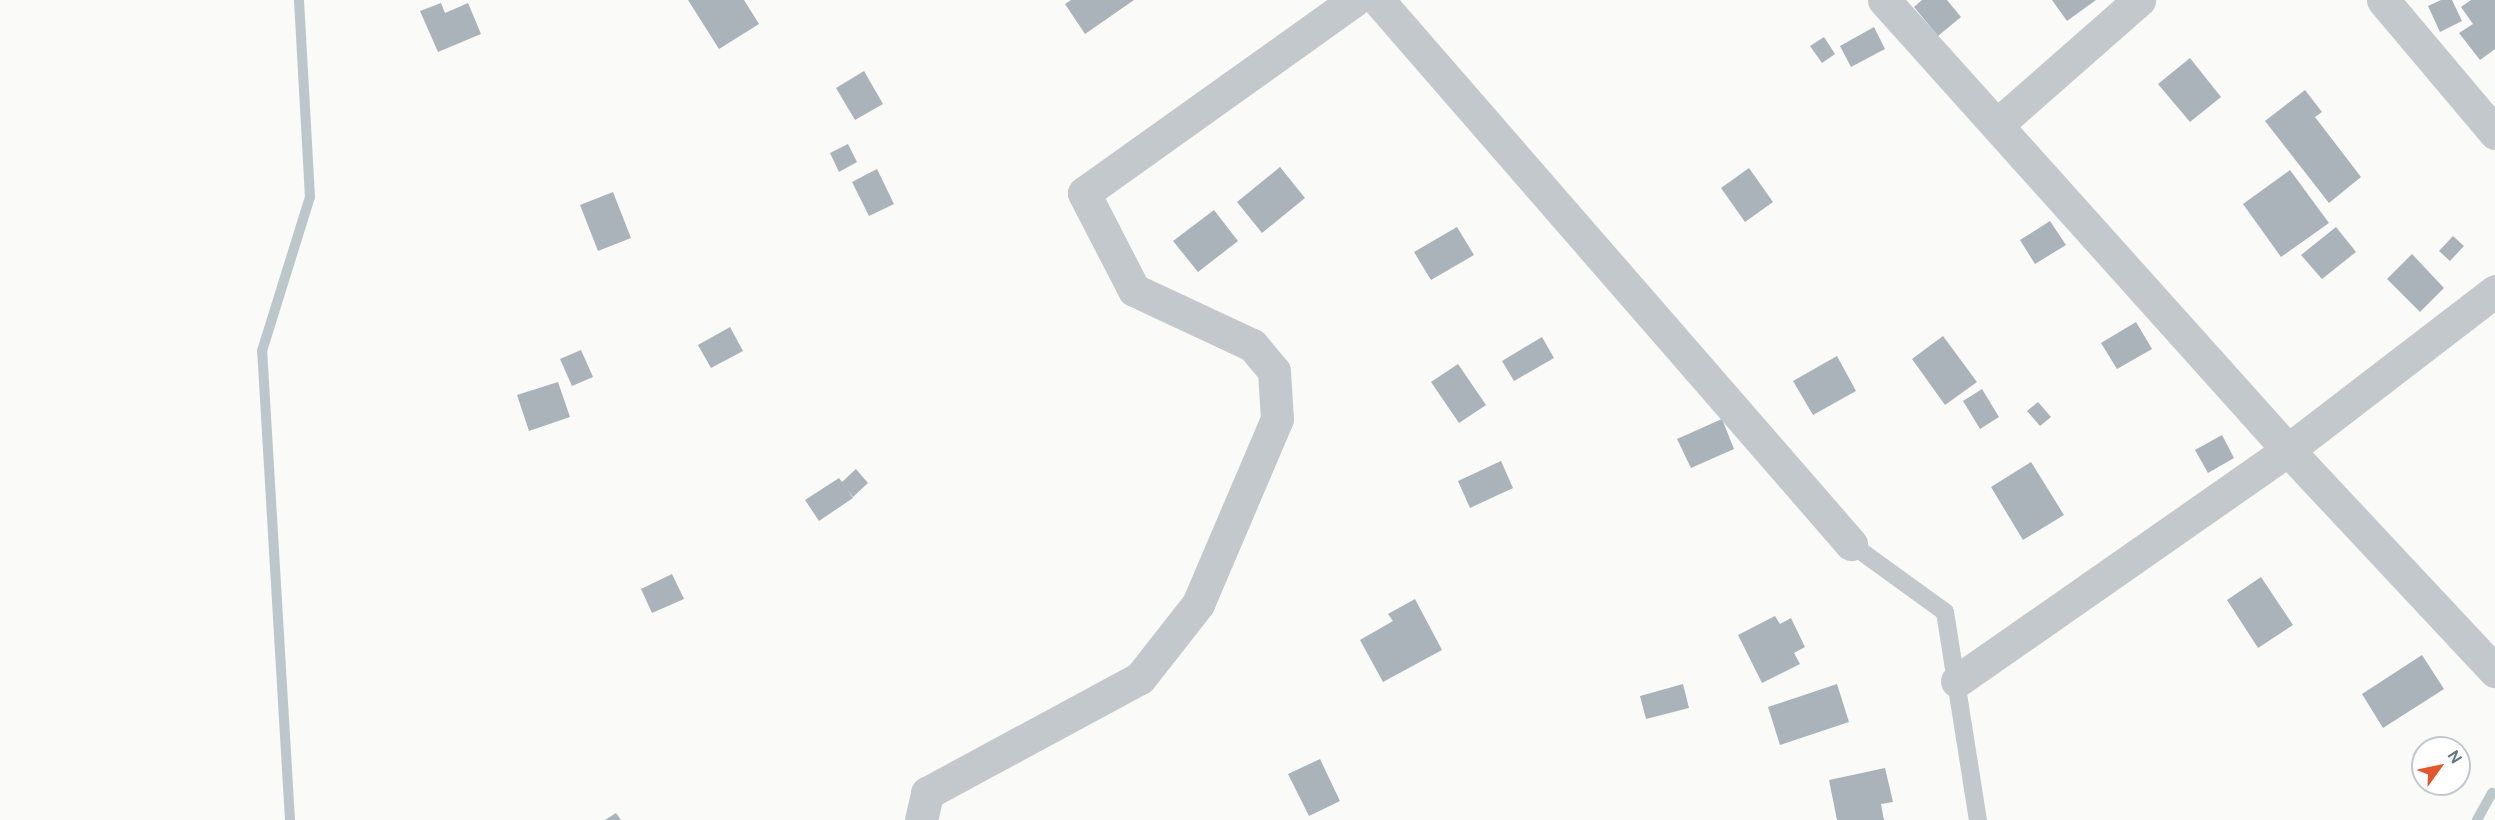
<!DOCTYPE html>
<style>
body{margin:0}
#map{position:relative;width:2495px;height:820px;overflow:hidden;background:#fafaf8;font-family:"DM Sans",sans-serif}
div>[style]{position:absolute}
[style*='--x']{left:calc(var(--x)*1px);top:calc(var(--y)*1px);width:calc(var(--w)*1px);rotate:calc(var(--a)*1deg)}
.stream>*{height:10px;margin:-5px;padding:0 5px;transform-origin:5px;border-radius:5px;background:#bbc7cb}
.building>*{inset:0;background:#aab3b9}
.lane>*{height:18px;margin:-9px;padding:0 9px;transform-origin:9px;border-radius:9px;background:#c3c8cc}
.street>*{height:33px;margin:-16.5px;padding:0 16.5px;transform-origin:16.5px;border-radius:16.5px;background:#c3c8cc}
span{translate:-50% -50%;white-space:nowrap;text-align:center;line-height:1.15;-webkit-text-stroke:6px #fff;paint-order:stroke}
.north{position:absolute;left:2411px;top:736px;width:60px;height:60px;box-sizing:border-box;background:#fff;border:2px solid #c1c8cd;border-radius:50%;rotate:57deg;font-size:16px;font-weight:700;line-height:24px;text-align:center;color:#657683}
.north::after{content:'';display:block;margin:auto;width:21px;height:27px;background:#e4572e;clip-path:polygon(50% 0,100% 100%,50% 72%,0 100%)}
</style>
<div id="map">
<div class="stream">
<i style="--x:290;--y:820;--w:470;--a:-93.4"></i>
<i style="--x:262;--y:351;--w:161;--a:-72.7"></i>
<i style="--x:310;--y:197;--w:197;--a:-93.2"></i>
<i style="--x:2477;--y:820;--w:31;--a:-61"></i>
</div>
<div class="building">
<i style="clip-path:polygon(688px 0,744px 0,759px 24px,719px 49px)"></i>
<i style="clip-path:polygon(1071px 0,1134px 0,1085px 34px,1065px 4px)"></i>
<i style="clip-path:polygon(1922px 0,1947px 0,1961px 17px,1938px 36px,1914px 7px)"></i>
<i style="clip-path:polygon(2052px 0,2096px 0,2067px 21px)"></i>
<i style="clip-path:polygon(2441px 0,2452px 0,2462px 21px,2440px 32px,2428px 6px)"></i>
<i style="clip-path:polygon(2471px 0,2495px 0,2495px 49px,2480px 60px,2459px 33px,2473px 24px,2461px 7px)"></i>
<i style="clip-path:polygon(441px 3px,445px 13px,468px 3px,481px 34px,438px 52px,420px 11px)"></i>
<i style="clip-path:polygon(1874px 27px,1885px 49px,1851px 67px,1840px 46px)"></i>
<i style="clip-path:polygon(1824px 37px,1835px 54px,1822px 63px,1810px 46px)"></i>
<i style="clip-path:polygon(2190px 58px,2221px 97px,2190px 122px,2158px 84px)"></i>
<i style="clip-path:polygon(864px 71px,883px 104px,855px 120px,836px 88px)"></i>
<i style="clip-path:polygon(2305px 90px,2322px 112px,2315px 117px,2361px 177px,2329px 203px,2265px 121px)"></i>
<i style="clip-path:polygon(848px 144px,857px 162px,839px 172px,830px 153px)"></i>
<i style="clip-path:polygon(1280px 167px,1305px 198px,1262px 233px,1237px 202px)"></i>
<i style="clip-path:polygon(1749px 168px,1773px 202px,1745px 222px,1721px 188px)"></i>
<i style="clip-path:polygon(877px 169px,894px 204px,869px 216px,852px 182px)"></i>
<i style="clip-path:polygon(2290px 170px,2329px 223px,2281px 257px,2243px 204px)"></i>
<i style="clip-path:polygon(613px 192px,631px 238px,598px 251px,580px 205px)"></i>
<i style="clip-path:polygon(1214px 210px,1238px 241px,1198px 272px,1173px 241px)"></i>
<i style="clip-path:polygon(2050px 221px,2066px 245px,2035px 264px,2020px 240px)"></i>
<i style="clip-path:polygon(1457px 227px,1474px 255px,1431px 280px,1414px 252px)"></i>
<i style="clip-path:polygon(2336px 227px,2356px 252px,2322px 279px,2301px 255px)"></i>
<i style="clip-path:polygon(2453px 236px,2464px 246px,2450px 261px,2439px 251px)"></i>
<i style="clip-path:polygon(2412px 254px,2444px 288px,2420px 312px,2387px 279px)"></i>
<i style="clip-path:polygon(2136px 322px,2152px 349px,2117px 369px,2101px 343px)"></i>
<i style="clip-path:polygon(730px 327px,743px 351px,711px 368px,698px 345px)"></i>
<i style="clip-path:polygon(1943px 336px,1977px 382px,1945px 405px,1912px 359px)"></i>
<i style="clip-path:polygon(1542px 337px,1554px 358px,1514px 381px,1502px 361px)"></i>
<i style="clip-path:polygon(581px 350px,593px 377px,572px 386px,560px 359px)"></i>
<i style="clip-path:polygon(1837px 356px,1856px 391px,1813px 415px,1793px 381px)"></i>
<i style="clip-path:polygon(1458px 364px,1486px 405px,1459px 423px,1431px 382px)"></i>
<i style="clip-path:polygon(558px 382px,570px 417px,529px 431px,517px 395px)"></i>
<i style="clip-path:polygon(1982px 389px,1999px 417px,1980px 429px,1963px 401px)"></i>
<i style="clip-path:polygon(2038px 402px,2051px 417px,2040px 426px,2027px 411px)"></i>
<i style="clip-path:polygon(1722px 419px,1734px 449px,1691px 468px,1677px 439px)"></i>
<i style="clip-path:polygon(2222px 435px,2234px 458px,2208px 473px,2195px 450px)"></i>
<i style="clip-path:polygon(1501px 461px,1513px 488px,1470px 508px,1458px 481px)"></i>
<i style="clip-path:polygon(2031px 462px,2064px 515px,2023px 540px,1991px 487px)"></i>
<i style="clip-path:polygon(856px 469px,868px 483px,853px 497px,847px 489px,853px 498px,819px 521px,805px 500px,839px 478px,842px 482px)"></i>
<i style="clip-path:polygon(672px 574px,684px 599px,652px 613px,641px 589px)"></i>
<i style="clip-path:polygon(2261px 577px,2293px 625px,2258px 648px,2227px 600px)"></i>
<i style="clip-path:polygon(1415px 599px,1442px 650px,1383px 682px,1360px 640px,1393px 621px,1388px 614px)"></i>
<i style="clip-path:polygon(1775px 616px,1780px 624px,1791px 618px,1805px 647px,1794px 653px,1800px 664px,1762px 683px,1738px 635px)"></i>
<i style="clip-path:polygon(2422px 655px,2444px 689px,2383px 728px,2362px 694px)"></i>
<i style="clip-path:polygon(1683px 684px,1689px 708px,1646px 719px,1640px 696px)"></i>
<i style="clip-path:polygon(1837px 684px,1849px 722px,1780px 745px,1768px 707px)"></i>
<i style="clip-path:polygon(1320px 759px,1340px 801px,1309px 816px,1288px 774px)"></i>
<i style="clip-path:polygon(1885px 768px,1893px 802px,1881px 804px,1884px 820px,1837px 820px,1829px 780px)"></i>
<i style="clip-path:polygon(616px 813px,621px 820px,605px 820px)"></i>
</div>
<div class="lane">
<i style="--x:1851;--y:544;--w:116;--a:35.9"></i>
<i style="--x:1945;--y:612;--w:211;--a:81"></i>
</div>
<div class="street">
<i style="--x:1378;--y:0;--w:721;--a:48.99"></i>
<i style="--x:1884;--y:0;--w:605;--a:48.08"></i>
<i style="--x:2288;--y:450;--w:303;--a:46.9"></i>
<i style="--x:2383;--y:0;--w:174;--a:49.9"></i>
<i style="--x:1998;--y:124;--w:188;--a:-41.3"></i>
<i style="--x:1957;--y:681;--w:404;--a:-34.9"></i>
<i style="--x:2288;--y:450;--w:261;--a:-37.5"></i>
<i style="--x:921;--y:820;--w:28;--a:-77"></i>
<i style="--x:927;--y:793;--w:242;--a:-28.4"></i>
<i style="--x:1140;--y:678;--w:94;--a:-51.9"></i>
<i style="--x:1198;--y:604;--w:201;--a:-66.9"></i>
<i style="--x:1277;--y:419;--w:48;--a:-93.6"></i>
<i style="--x:1274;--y:371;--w:34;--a:-130"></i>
<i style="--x:1252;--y:345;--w:130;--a:-155"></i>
<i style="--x:1134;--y:290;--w:109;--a:-117.3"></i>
<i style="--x:1084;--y:193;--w:333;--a:-35.5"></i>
</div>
<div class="north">N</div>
</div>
